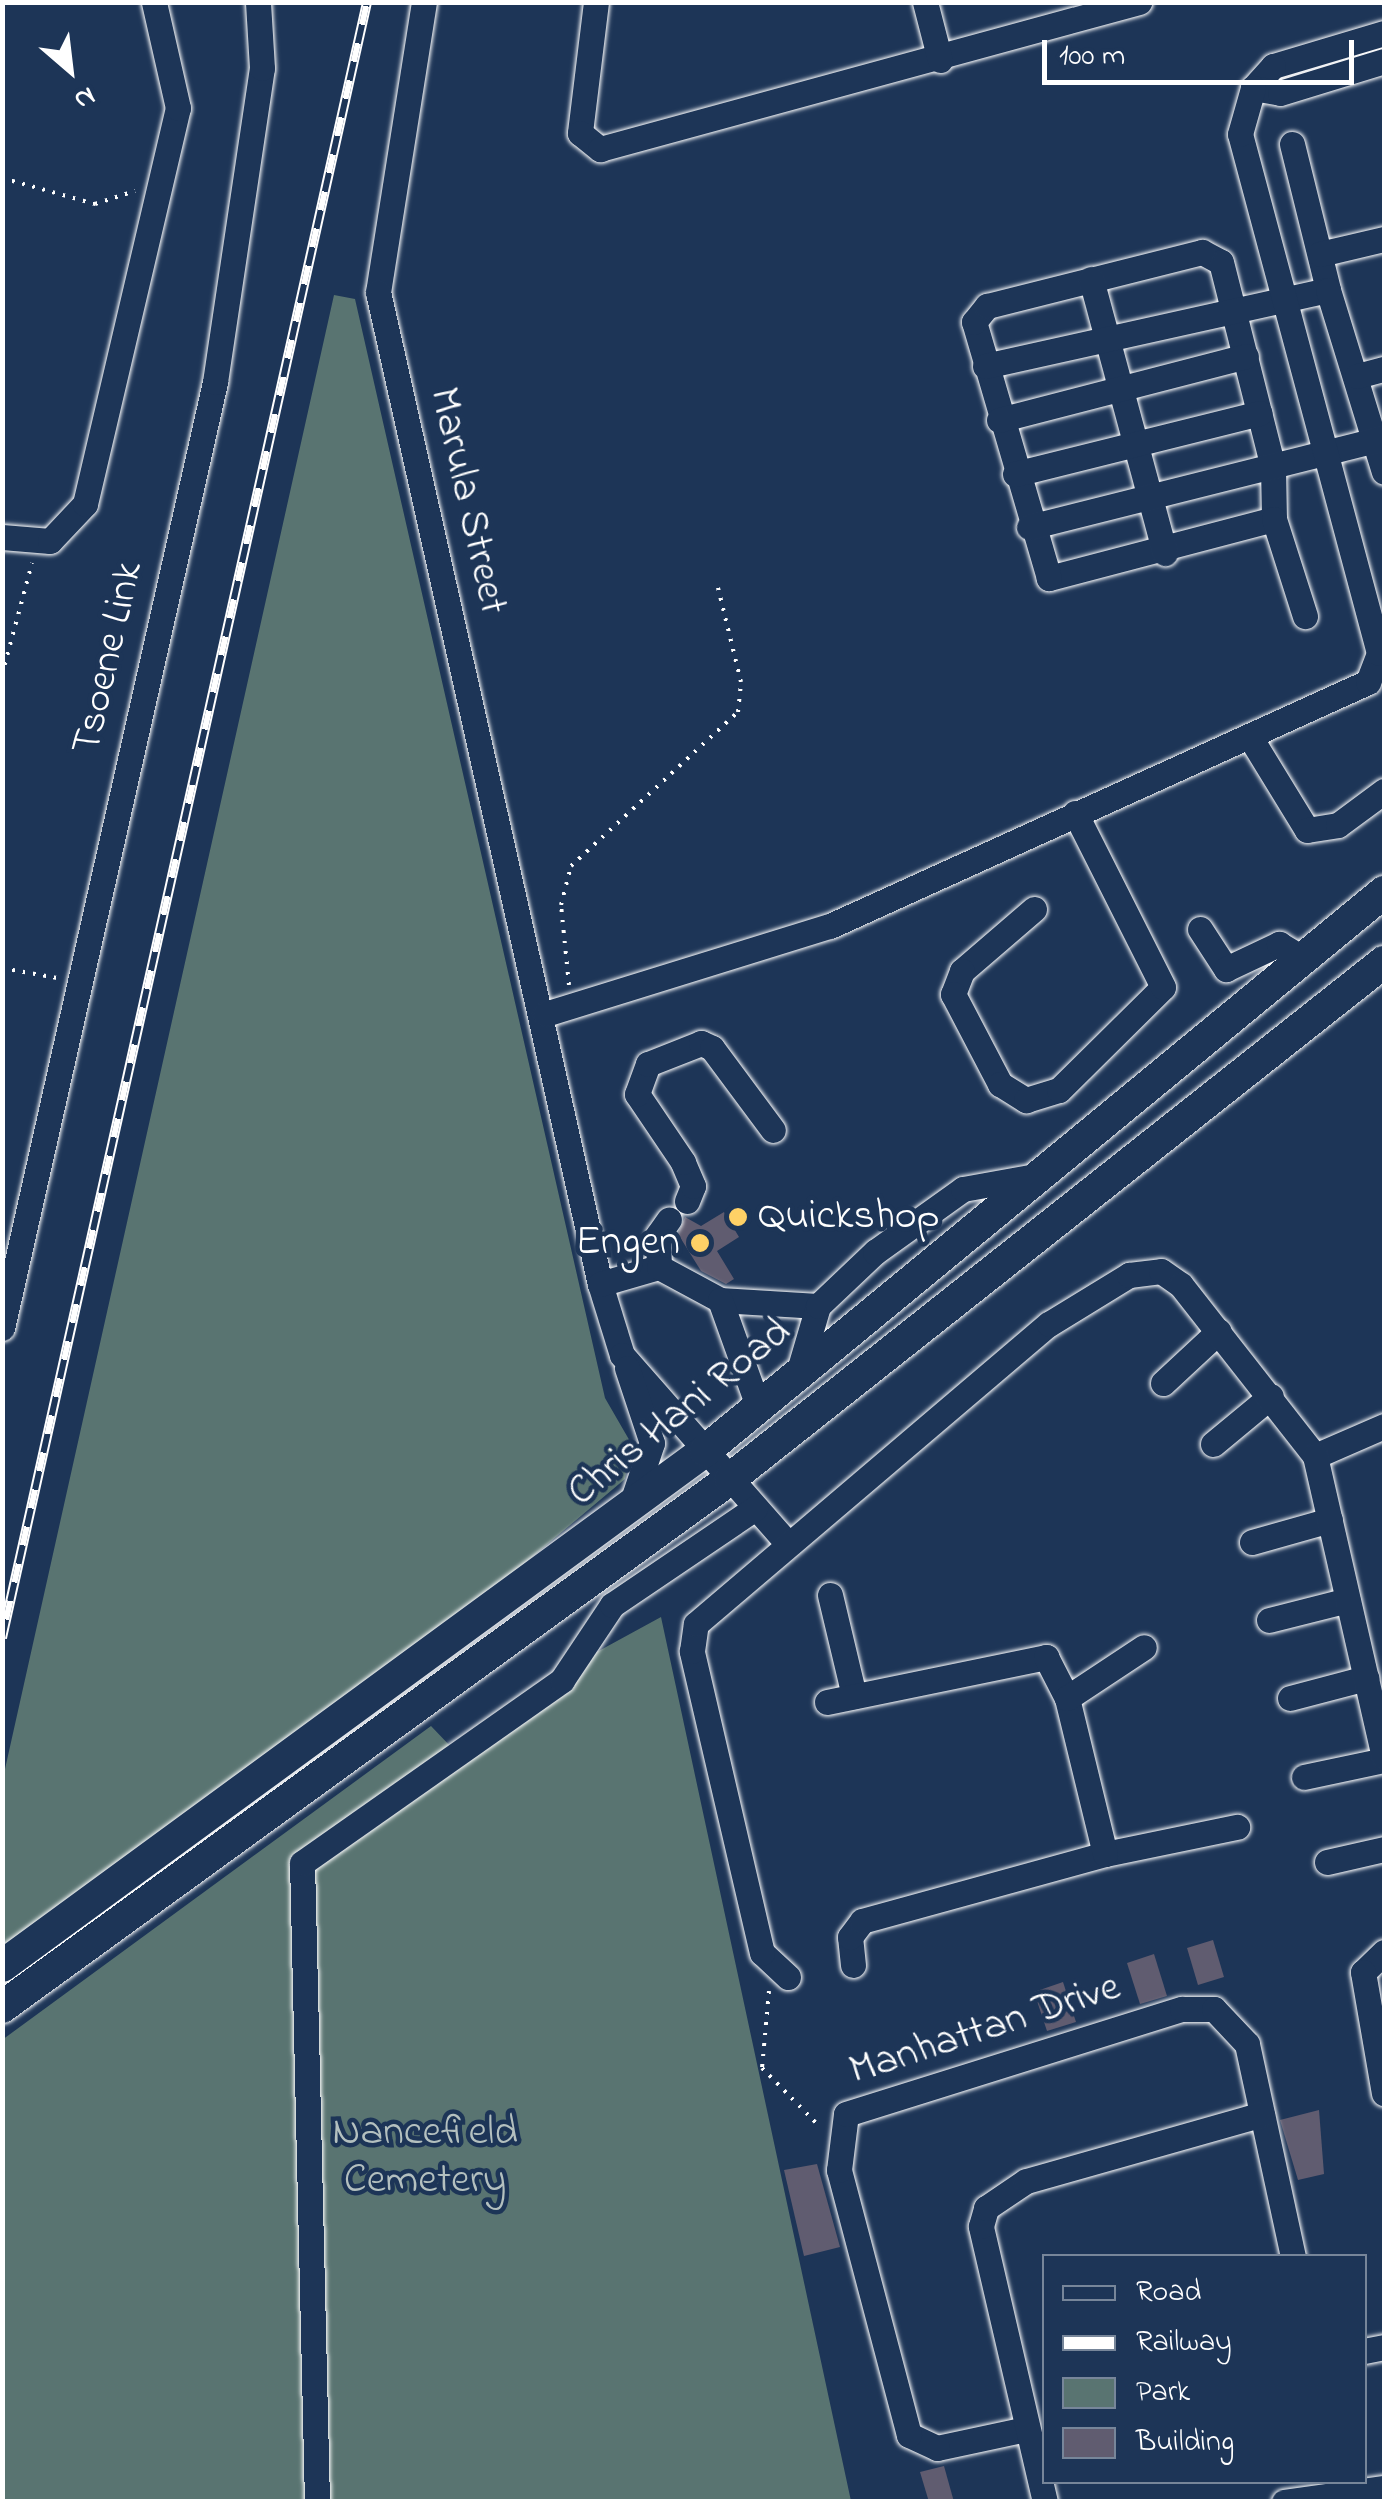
<!DOCTYPE html>
<style>
body{margin:0}
#map{position:relative;width:1387px;height:2504px;overflow:hidden;background:#1d3557;font-family:"Indie Flower",sans-serif}
div>[style]{position:absolute}
[style*='--x']{left:calc(var(--x)*1px);top:calc(var(--y)*1px);width:calc(var(--w)*1px);rotate:calc(var(--a)*1deg)}
.green>*{inset:0;background:#597471}
.building>*{inset:0;background:#605c70}
.path>*{height:4px;margin-top:-2px;transform-origin:0;background:repeating-linear-gradient(90deg,#fff 0 2.5px,transparent 0 10.5px)}
.roads{filter:drop-shadow(0 0 2px #fff) drop-shadow(0 0 2px #fff)}
.minor>*{height:25px;margin:-12.5px;padding:0 12.5px;transform-origin:12.5px;border-radius:12.5px;background:#1d3557}
.major>*{height:32px;margin:-16px;padding:0 16px;transform-origin:16px;border-radius:16px;background:#1d3557}
.rail>*{height:10px;margin-top:-5px;transform-origin:0;background:repeating-linear-gradient(90deg,#1d3557 0 19px,#fff 0 38px);box-sizing:border-box;border-block:2px solid #fff}
.dots>*{width:28px;height:28px;translate:-50% -50%;box-sizing:border-box;border:5px solid #1d3557;border-radius:50%}
span{translate:-50% -50%;white-space:nowrap;text-align:center;line-height:1.15;-webkit-text-stroke:9px #1d3557;paint-order:stroke}
.street-label{font-size:42px;color:#fff}
.poi-label{font-size:42px;color:#fff}
.left{translate:0 -50%;text-align:left}
.right{translate:-100% -50%;text-align:right}
.park-label{font-size:42px;color:#b4c0bf}
.frame{position:absolute;inset:0;border:5px solid #fff;pointer-events:none}
.legend{position:absolute;left:1042px;top:2254px;width:325px;height:230px;box-sizing:border-box;background:#1d3557;border:2px solid #77869a;margin:0;padding:12px 18px;list-style:none;font-size:30px;color:#fff}
.legend li{display:flex;align-items:center;gap:20px;height:50px}
.legend b{width:50px;border:2px solid #77869a}
.north{position:absolute;left:20px;top:20px;width:100px;height:100px;-webkit-text-stroke:8px #1d3557;paint-order:stroke;rotate:152deg;font-size:28px;font-weight:700;line-height:40px;text-align:center;color:#fff}
.north::after{content:'';display:block;margin:auto;width:35px;height:45px;background:#fff;clip-path:polygon(50% 0,100% 100%,50% 72%,0 100%)}
.scale{position:absolute;left:1042px;top:40px;width:312px;height:45px;box-sizing:border-box;border:5px solid #fff;border-top:0;padding-left:12px;font-size:30px;line-height:35px;white-space:nowrap;color:#fff;-webkit-text-stroke:8px #1d3557;paint-order:stroke}
</style>
<div id="map">
<div class="green">
<i style="clip-path:polygon(334px 295px,355px 299px,605px 1398px,631px 1443px,625px 1479px,475px 1605px,3px 1949px,3px 1778px)"></i>
<i style="clip-path:polygon(661px 1617px,851px 2501px,3px 2501px,2px 2040px,431px 1726px,453px 1749px,551px 1677px)"></i>
</div>
<div class="building">
<i style="clip-path:polygon(724px 1212px,739px 1237px,717px 1251px,734px 1279px,726px 1284px,701px 1271px,678px 1234px,685px 1217px,701px 1226px)"></i>
<i style="clip-path:polygon(1213px 1940px,1224px 1977px,1198px 1985px,1187px 1948px)"></i>
<i style="clip-path:polygon(1154px 1954px,1167px 1996px,1140px 2004px,1127px 1963px)"></i>
<i style="clip-path:polygon(1063px 1982px,1076px 2022px,1047px 2031px,1034px 1992px)"></i>
<i style="clip-path:polygon(1319px 2110px,1324px 2174px,1298px 2180px,1280px 2120px)"></i>
<i style="clip-path:polygon(817px 2164px,840px 2247px,804px 2256px,784px 2170px)"></i>
<i style="clip-path:polygon(944px 2466px,954px 2502px,929px 2502px,920px 2472px)"></i>
</div>
<div class="path">
<i style="--x:2;--y:178;--w:97;--a:15.6"></i>
<i style="--x:95;--y:204;--w:42;--a:-18"></i>
<i style="--x:2;--y:675;--w:116;--a:-75"></i>
<i style="--x:2;--y:968;--w:56;--a:10.3"></i>
<i style="--x:569;--y:985;--w:80;--a:-95.7"></i>
<i style="--x:561;--y:905;--w:40;--a:-75.6"></i>
<i style="--x:571;--y:866;--w:227;--a:-42.7"></i>
<i style="--x:738;--y:712;--w:30;--a:-84"></i>
<i style="--x:741;--y:682;--w:97;--a:-103.7"></i>
<i style="--x:769;--y:1991;--w:77;--a:95.2"></i>
<i style="--x:762;--y:2068;--w:83;--a:45.5"></i>
</div>
<div class="roads">
<div class="minor">
<i style="--x:424;--y:2;--w:294;--a:99"></i>
<i style="--x:378;--y:292;--w:1017;--a:77.39"></i>
<i style="--x:600;--y:1284;--w:74;--a:72.8"></i>
<i style="--x:622;--y:1355;--w:250;--a:48.7"></i>
<i style="--x:596;--y:2;--w:132;--a:97"></i>
<i style="--x:580;--y:133;--w:26;--a:39"></i>
<i style="--x:600;--y:149;--w:559;--a:-15.26"></i>
<i style="--x:925;--y:2;--w:60;--a:75.5"></i>
<i style="--x:1384;--y:33;--w:116;--a:163.4"></i>
<i style="--x:1273;--y:66;--w:30;--a:132"></i>
<i style="--x:1253;--y:88;--w:27;--a:10"></i>
<i style="--x:1280;--y:93;--w:109;--a:-17.1"></i>
<i style="--x:1292;--y:144;--w:150;--a:76.1"></i>
<i style="--x:1202;--y:252;--w:21;--a:28"></i>
<i style="--x:1221;--y:262;--w:211;--a:75.8"></i>
<i style="--x:1273;--y:467;--w:52;--a:88.9"></i>
<i style="--x:1274;--y:519;--w:233;--a:165.3"></i>
<i style="--x:1049;--y:578;--w:267;--a:-106.3"></i>
<i style="--x:974;--y:322;--w:21;--a:-51"></i>
<i style="--x:987;--y:306;--w:222;--a:-14.1"></i>
<i style="--x:1320;--y:254;--w:66;--a:-13.2"></i>
<i style="--x:1091;--y:279;--w:284;--a:74.9"></i>
<i style="--x:985;--y:366;--w:351;--a:-12.5"></i>
<i style="--x:1328;--y:290;--w:190;--a:72.9"></i>
<i style="--x:1357;--y:376;--w:28;--a:-15"></i>
<i style="--x:999;--y:420;--w:255;--a:-14.5"></i>
<i style="--x:1015;--y:474;--w:252;--a:-14"></i>
<i style="--x:1274;--y:519;--w:102;--a:72.3"></i>
<i style="--x:1029;--y:527;--w:366;--a:-14.1"></i>
<i style="--x:2;--y:537;--w:48;--a:4.8"></i>
<i style="--x:50;--y:541;--w:51;--a:-46.6"></i>
<i style="--x:85;--y:504;--w:407;--a:-76.8"></i>
<i style="--x:178;--y:108;--w:109;--a:-102.8"></i>
<i style="--x:1250;--y:737;--w:109;--a:58.5"></i>
<i style="--x:1307;--y:830;--w:31;--a:-9"></i>
<i style="--x:1338;--y:825;--w:57;--a:-36.5"></i>
<i style="--x:1034;--y:909;--w:95;--a:139.3"></i>
<i style="--x:962;--y:971;--w:25;--a:111"></i>
<i style="--x:953;--y:994;--w:102;--a:62.4"></i>
<i style="--x:1000;--y:1084;--w:31;--a:32"></i>
<i style="--x:1026;--y:1100;--w:34;--a:-17"></i>
<i style="--x:1059;--y:1090;--w:146;--a:-44.7"></i>
<i style="--x:1163;--y:987;--w:195;--a:-116.8"></i>
<i style="--x:1200;--y:929;--w:48;--a:57"></i>
<i style="--x:1226;--y:969;--w:59;--a:-25.3"></i>
<i style="--x:1279;--y:944;--w:29;--a:31"></i>
<i style="--x:545;--y:1014;--w:298;--a:-17.2"></i>
<i style="--x:830;--y:926;--w:591;--a:-24.4"></i>
<i style="--x:1368;--y:682;--w:31;--a:-69"></i>
<i style="--x:1379;--y:653;--w:537;--a:-104.99"></i>
<i style="--x:1240;--y:134;--w:48;--a:-74.2"></i>
<i style="--x:687;--y:1201;--w:16;--a:-68"></i>
<i style="--x:693;--y:1186;--w:26;--a:-113"></i>
<i style="--x:683;--y:1162;--w:82;--a:-124.1"></i>
<i style="--x:637;--y:1094;--w:32;--a:-70"></i>
<i style="--x:648;--y:1064;--w:57;--a:-21.6"></i>
<i style="--x:701;--y:1043;--w:12;--a:24"></i>
<i style="--x:712;--y:1048;--w:102;--a:53.4"></i>
<i style="--x:659;--y:1267;--w:32;--a:-92"></i>
<i style="--x:658;--y:1235;--w:19;--a:-55"></i>
<i style="--x:600;--y:1284;--w:61;--a:-16.1"></i>
<i style="--x:659;--y:1267;--w:69;--a:28.4"></i>
<i style="--x:720;--y:1300;--w:98;--a:3.5"></i>
<i style="--x:720;--y:1300;--w:113;--a:70.3"></i>
<i style="--x:2;--y:1328;--w:970;--a:-77.31"></i>
<i style="--x:215;--y:382;--w:317;--a:-81.5"></i>
<i style="--x:262;--y:68;--w:66;--a:-93.5"></i>
<i style="--x:627;--y:1368;--w:79;--a:71.6"></i>
<i style="--x:652;--y:1443;--w:59;--a:108.7"></i>
<i style="--x:798;--y:1374;--w:71;--a:-73.6"></i>
<i style="--x:818;--y:1306;--w:79;--a:-43.5"></i>
<i style="--x:875;--y:1252;--w:108;--a:-35.6"></i>
<i style="--x:963;--y:1189;--w:79;--a:-10.2"></i>
<i style="--x:1163;--y:1383;--w:76;--a:-42.9"></i>
<i style="--x:1213;--y:1444;--w:75;--a:-39.6"></i>
<i style="--x:1315;--y:1456;--w:75;--a:-23.5"></i>
<i style="--x:1252;--y:1542;--w:81;--a:-15.8"></i>
<i style="--x:830;--y:1595;--w:104;--a:76.6"></i>
<i style="--x:1269;--y:1620;--w:81;--a:-14.2"></i>
<i style="--x:1290;--y:1698;--w:79;--a:-14.7"></i>
<i style="--x:827;--y:1702;--w:224;--a:-11.6"></i>
<i style="--x:1046;--y:1657;--w:46;--a:62.9"></i>
<i style="--x:1304;--y:1777;--w:82;--a:-12"></i>
<i style="--x:1105;--y:1854;--w:135;--a:-11.6"></i>
<i style="--x:1327;--y:1862;--w:58;--a:-12.8"></i>
<i style="--x:1384;--y:1952;--w:29;--a:136"></i>
<i style="--x:1363;--y:1972;--w:123;--a:80.2"></i>
<i style="--x:853;--y:1965;--w:28;--a:-96"></i>
<i style="--x:850;--y:1937;--w:20;--a:-53"></i>
<i style="--x:862;--y:1921;--w:252;--a:-15.4"></i>
<i style="--x:1105;--y:1854;--w:161;--a:-103.7"></i>
<i style="--x:1067;--y:1698;--w:92;--a:-33.5"></i>
<i style="--x:788;--y:1977;--w:35;--a:-137"></i>
<i style="--x:762;--y:1953;--w:310;--a:-103.1"></i>
<i style="--x:692;--y:1651;--w:27;--a:-82"></i>
<i style="--x:696;--y:1624;--w:463;--a:-40.4"></i>
<i style="--x:1049;--y:1324;--w:94;--a:-31.5"></i>
<i style="--x:1129;--y:1275;--w:32;--a:-7"></i>
<i style="--x:1161;--y:1271;--w:24;--a:35"></i>
<i style="--x:1181;--y:1285;--w:217;--a:51.9"></i>
<i style="--x:1315;--y:1456;--w:309;--a:77.1"></i>
<i style="--x:1364;--y:2351;--w:20;--a:-11"></i>
<i style="--x:1026;--y:2429;--w:91;--a:167.9"></i>
<i style="--x:937;--y:2448;--w:31;--a:-155"></i>
<i style="--x:909;--y:2435;--w:274;--a:-104.8"></i>
<i style="--x:839;--y:2170;--w:56;--a:-82.9"></i>
<i style="--x:846;--y:2114;--w:352;--a:-17.4"></i>
<i style="--x:1182;--y:2009;--w:32;--a:0"></i>
<i style="--x:1214;--y:2009;--w:48;--a:46.7"></i>
<i style="--x:1247;--y:2044;--w:217;--a:77.8"></i>
<i style="--x:317;--y:2502;--w:639;--a:-91.34"></i>
<i style="--x:302;--y:1863;--w:318;--a:-35.1"></i>
<i style="--x:562;--y:1680;--w:90;--a:-56.3"></i>
<i style="--x:612;--y:1605;--w:173;--a:-34.1"></i>
<i style="--x:1045;--y:2502;--w:283;--a:-103.1"></i>
<i style="--x:981;--y:2226;--w:19;--a:-74"></i>
<i style="--x:986;--y:2208;--w:48;--a:-34"></i>
<i style="--x:1026;--y:2181;--w:245;--a:-15.8"></i>
<i style="--x:1284;--y:2502;--w:101;--a:-8"></i>
</div>
<div class="major">
<i style="--x:2;--y:1966;--w:871;--a:-36.23"></i>
<i style="--x:705;--y:1451;--w:880;--a:-39.46"></i>
<i style="--x:2;--y:2007;--w:899;--a:-35.95"></i>
<i style="--x:730;--y:1479;--w:834;--a:-38.33"></i>
</div>
</div>
<div class="rail">
<i style="--x:2;--y:1638;--w:1676;--a:-77.42"></i>
</div>
<div class="dots">
<i style="left:738px;top:1217px;background:#ffd166"></i>
<i style="left:700px;top:1243px;background:#ffd166"></i>
</div>
<div class="street-label">
<span style="left:467px;top:501px;rotate:77deg">Marula Street</span>
<span style="left:109px;top:658px;rotate:-77deg">Tsoene Link</span>
<span style="left:680px;top:1413px;rotate:-39deg">Chris Hani Road</span>
<span style="left:985px;top:2030px;rotate:-18deg">Manhattan Drive</span>
</div>
<div class="poi-label">
<span class="left" style="left:758px;top:1217px">Quickshop</span>
<span class="right" style="left:680px;top:1243px">Engen</span>
</div>
<div class="park-label">
<span style="left:425px;top:2157px">Nancefield<br>Cemetery</span>
</div>
<div class="frame"></div>
<ul class="legend">
<li><b style="height:12px;background:#1d3557"></b>Road</li>
<li><b style="height:12px;background:#fff"></b>Railway</li>
<li><b style="height:28px;background:#597471"></b>Park</li>
<li><b style="height:28px;background:#605c70"></b>Building</li>
</ul>
<div class="north">N</div>
<div class="scale">100 m</div>
</div>
